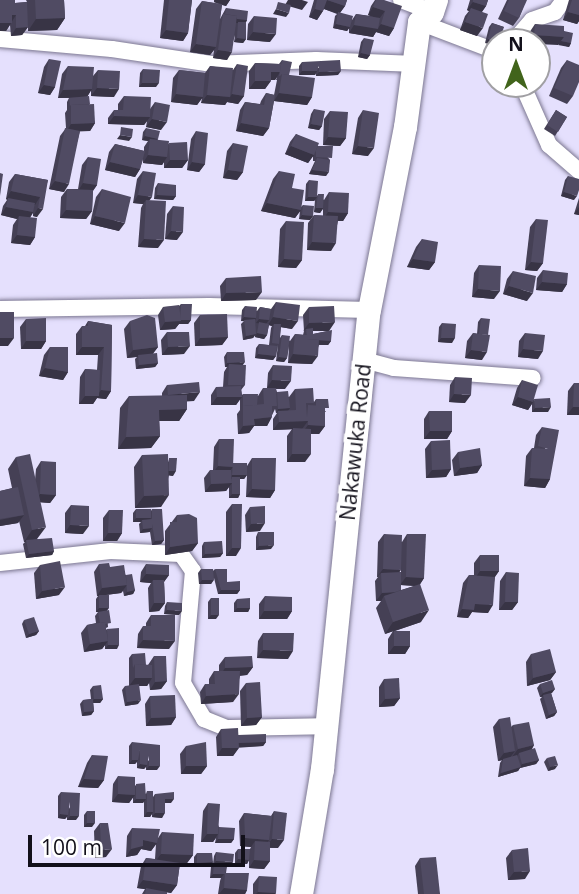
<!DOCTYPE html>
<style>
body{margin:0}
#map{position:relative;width:579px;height:894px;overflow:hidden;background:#e5e0fd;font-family:"Open Sans",sans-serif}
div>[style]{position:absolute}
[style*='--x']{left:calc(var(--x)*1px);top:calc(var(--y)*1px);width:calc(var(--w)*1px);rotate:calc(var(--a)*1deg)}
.roads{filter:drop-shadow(0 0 2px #7c7791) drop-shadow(0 0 2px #7c7791)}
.minor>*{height:16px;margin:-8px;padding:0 8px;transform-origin:8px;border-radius:8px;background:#fff}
.secondary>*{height:23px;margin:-11.5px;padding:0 11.5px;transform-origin:11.5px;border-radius:11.5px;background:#fff}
.wall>*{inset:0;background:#454055}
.shaded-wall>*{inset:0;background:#383445}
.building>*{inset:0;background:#504b63}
span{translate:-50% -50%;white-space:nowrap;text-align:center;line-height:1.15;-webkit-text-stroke:7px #fff;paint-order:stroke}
.street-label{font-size:21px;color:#12101a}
.north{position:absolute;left:481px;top:28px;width:70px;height:70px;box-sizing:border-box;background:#fff;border:2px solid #a09fa3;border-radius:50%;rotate:0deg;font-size:19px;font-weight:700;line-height:28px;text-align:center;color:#12101a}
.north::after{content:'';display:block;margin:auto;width:24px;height:32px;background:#41641b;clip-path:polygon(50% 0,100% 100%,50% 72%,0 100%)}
.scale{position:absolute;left:28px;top:835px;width:217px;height:32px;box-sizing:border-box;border:4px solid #12101a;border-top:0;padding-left:9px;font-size:21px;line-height:24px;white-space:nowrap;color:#12101a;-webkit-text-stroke:5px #fff;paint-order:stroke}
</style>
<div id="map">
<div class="roads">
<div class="minor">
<i style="--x:401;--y:0;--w:33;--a:21"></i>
<i style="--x:419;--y:22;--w:81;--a:20.9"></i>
<i style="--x:0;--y:39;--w:112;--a:5.1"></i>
<i style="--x:112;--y:49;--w:100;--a:8.6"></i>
<i style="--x:211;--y:64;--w:105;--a:-2.2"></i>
<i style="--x:316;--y:60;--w:100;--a:2.3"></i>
<i style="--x:513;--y:42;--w:29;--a:-49"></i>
<i style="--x:532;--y:20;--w:24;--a:-19"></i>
<i style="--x:555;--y:12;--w:15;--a:-53"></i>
<i style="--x:522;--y:84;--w:67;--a:66.1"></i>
<i style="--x:549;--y:145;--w:40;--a:41"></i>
<i style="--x:0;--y:309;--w:209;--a:-0.8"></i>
<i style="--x:209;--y:306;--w:160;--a:1.4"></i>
<i style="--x:364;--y:360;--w:31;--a:15"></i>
<i style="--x:394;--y:368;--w:139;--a:4.1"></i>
<i style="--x:0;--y:563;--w:111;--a:-6.2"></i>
<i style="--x:110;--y:551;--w:71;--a:2.4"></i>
<i style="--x:181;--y:554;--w:21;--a:55"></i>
<i style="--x:193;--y:571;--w:112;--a:95.1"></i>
<i style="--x:183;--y:683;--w:42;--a:59.7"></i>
<i style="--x:204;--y:719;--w:24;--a:22"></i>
<i style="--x:226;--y:728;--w:101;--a:-1.1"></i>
</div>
<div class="secondary">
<i style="--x:301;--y:894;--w:127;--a:-80.5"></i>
<i style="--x:322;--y:769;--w:461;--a:-84.2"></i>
<i style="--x:369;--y:310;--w:187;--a:-78.9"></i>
<i style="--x:405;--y:127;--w:106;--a:-82.4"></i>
<i style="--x:419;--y:22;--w:16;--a:-38"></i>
<i style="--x:432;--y:12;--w:13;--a:-72"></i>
</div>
</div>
<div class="wall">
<i style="clip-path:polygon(0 0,15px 3px,27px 2px,26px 0,64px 0,65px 18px,57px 30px,28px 31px,28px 27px,22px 35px,11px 36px,10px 25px,6px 31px,0 31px)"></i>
<i style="clip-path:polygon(164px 0,192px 0,188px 33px,183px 41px,160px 38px)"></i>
<i style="clip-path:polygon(214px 0,230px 0,226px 6px,222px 5px,220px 19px,226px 8px,247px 20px,246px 22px,246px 39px,243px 43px,234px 42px,235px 35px,227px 60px,213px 58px,214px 50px,210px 55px,190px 52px,196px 9px,202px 1px,219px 4px,214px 2px)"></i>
<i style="clip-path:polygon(314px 0,347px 0,345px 6px,340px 13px,352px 20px,356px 14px,371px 16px,368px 15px,371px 6px,375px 0,384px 0,394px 28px,389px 36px,376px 32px,373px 37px,349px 33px,349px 28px,347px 31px,333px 28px,335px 16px,337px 14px,324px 9px,317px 20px,309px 17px)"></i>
<i style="clip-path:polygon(470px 0,488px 0,486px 6px,482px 12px,477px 36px,460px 30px,465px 16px,469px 11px,467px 10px)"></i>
<i style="clip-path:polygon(507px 0,526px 0,519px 18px,513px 26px,498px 19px)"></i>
<i style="clip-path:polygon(569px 0,579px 0,579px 21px,577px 24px,563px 20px)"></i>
<i style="clip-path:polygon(254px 16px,270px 42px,247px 40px,248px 24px)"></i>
<i style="clip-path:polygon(492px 23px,504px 27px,485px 43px,489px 27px)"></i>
<i style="clip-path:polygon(535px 24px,564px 31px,571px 43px,569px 47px,559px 44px,537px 44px,537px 42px,529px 42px,529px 33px)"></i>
<i style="clip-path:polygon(364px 38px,370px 55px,367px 59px,358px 57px,361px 42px)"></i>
<i style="clip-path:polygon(49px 59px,55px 87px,50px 95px,38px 93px,44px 67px)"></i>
<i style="clip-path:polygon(282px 60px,289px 75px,312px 97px,307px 105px,274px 101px,269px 128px,263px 136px,236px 131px,240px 110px,245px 102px,260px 104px,261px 101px,266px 93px,274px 95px,277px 80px,276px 80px,277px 77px,275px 80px,271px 80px,265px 89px,249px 89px,249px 71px,255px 63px,279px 64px)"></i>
<i style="clip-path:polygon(567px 60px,573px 96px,567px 104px,549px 96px,561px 68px)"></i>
<i style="clip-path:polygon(302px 62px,338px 75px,316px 76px,316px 73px,315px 75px,299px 75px,299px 66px)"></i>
<i style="clip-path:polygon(237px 64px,244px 96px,238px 104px,227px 102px,225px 105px,201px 103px,202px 98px,197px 105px,171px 102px,173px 78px,179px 70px,205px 73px,210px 66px,233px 70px)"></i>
<i style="clip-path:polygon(68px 66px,93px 76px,98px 70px,114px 97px,91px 96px,91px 90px,87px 97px,95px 123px,90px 131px,80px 131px,64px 192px,49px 189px,60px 136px,66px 128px,65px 113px,67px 110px,67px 102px,69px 98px,58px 98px,62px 74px)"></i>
<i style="clip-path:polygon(143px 69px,156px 87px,139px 87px,140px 73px)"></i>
<i style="clip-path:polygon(124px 96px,150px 109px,155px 102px,161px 130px,146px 127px,147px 121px,144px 125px,108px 124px,108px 118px,114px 110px,118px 110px,118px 104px)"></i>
<i style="clip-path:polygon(314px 109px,322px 126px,319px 130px,308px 128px,311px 114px)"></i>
<i style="clip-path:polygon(363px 110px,368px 156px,352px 154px,358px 118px)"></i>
<i style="clip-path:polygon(556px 110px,567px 117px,555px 136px,544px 129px)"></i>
<i style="clip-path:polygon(330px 111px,346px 138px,340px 146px,323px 145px,324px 119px)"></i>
<i style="clip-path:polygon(146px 128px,158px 139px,157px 140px,169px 144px,188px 160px,182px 168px,164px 168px,164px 162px,162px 165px,143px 163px,143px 159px,140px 169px,135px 177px,105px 170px,109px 152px,115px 144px,144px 151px,144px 147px,148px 141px,142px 140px,143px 132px)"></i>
<i style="clip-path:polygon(196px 131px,205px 164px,199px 172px,187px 170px,191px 139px)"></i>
<i style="clip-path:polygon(296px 134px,318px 146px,330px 160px,326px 176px,309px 174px,315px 161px,313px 161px,313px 156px,308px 163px,285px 154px,290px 142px)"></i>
<i style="clip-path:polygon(233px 143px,243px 172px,237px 180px,223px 178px,227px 151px)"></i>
<i style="clip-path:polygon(88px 157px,97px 185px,93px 191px,92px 211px,86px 219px,60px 218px,61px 197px,67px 189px,78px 189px,82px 165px)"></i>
<i style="clip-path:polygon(143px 171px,149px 200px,158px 248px,138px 247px,141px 208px,143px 204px,133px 203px,137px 179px)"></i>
<i style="clip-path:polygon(279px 171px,292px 188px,301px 207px,303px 205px,313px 216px,310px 220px,299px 219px,300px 211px,295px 218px,261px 211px,273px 179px)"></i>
<i style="clip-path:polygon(15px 174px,48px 180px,37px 217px,33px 216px,33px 213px,30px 218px,35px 237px,30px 245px,11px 243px,13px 225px,17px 219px,1px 215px,3px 206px,7px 200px,6px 199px,9px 182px)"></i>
<i style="clip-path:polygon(568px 176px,574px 200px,561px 196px,565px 180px)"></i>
<i style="clip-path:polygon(309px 180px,317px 195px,324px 200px,329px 192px,348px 213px,343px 221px,338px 221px,331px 251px,307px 250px,308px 223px,314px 215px,323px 216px,323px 209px,320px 213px,314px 212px,315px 200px,314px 201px,305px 201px,306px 184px)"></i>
<i style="clip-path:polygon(158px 183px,176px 196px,173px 200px,154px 199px,155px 188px)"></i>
<i style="clip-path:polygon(102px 189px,119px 231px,90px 224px,96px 197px)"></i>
<i style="clip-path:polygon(579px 198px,579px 215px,574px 214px)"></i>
<i style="clip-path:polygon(173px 206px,177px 240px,165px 239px,167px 214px)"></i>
<i style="clip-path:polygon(536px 219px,543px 263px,537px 271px,525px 270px,530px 227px)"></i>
<i style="clip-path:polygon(286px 221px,302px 260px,296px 268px,278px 267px,280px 229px)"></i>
<i style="clip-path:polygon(422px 239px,435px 262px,429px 270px,407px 267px,416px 247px)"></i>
<i style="clip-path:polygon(479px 265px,494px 299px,472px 297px,474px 273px)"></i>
<i style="clip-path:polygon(543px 270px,567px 284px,562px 292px,536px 290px,537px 278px)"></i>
<i style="clip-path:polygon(513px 271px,527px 301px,503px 294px,507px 279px)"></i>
<i style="clip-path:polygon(226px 278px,256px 300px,221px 301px,220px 286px)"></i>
<i style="clip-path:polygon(evenodd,276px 302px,292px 329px,281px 327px,280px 338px,282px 335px,290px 341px,295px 334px,303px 335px,304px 331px,303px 315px,309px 307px,329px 330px,331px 341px,328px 345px,319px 345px,312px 364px,288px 363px,289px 346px,287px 358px,284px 362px,276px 361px,278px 345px,276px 356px,273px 360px,255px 358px,256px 348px,259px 344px,269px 345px,271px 328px,272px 326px,269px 325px,267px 335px,264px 339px,255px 337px,255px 335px,253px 338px,243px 340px,241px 324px,244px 321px,241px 321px,242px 310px,245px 306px,257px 311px,260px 307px,271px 309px,276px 302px,313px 331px,328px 331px,313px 334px,313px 331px)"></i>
<i style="clip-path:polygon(181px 304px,191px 320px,188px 324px,179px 324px,175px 329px,160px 330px,158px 315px,163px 307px,179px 306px)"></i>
<i style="clip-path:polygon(200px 315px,228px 337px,222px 345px,195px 346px,194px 323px)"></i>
<i style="clip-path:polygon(481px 318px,482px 360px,465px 358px,467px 341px,473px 333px,477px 334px,478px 322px)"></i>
<i style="clip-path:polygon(26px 319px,46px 341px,41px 349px,21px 349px,20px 327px)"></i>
<i style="clip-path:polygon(88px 321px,112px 325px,111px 391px,106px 399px,97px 398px,93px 404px,79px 404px,80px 377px,85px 369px,97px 370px,98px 355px,76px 355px,76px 334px,82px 326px,85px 326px)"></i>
<i style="clip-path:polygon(130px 321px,158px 347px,153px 353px,158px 363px,155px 367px,136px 369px,135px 359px,137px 357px,127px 358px,124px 329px)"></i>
<i style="clip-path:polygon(442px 323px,452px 343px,438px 342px,439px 327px)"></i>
<i style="clip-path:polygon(167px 332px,184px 354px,162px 355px,161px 340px)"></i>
<i style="clip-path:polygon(525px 333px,538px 359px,518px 357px,519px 341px)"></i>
<i style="clip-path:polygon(50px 347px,68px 372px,63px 380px,39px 376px,44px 355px)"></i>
<i style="clip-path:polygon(227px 352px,243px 365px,245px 385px,241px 390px,242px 395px,243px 394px,258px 396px,263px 388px,267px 388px,268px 373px,273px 365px,285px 389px,276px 389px,277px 392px,289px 397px,295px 389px,314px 402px,316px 399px,326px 412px,325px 412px,325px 426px,319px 434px,311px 434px,305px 462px,287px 462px,287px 436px,292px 429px,273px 430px,273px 419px,277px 413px,276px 413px,275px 409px,267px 426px,254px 426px,249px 433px,238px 434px,237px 414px,240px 410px,240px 399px,236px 405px,211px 405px,211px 395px,216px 387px,223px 387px,224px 372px,227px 367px,225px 367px,224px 357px)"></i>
<i style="clip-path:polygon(455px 377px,465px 403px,449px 402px,450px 385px)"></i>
<i style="clip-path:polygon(522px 380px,534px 400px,548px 412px,532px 412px,532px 404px,528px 410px,512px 405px,517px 388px)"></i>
<i style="clip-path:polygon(574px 383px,579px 383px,579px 415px,567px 415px,568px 391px)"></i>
<i style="clip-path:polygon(167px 385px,194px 401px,187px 401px,187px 409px,179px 421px,159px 421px,160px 436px,151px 448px,118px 449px,120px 408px,129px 396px,162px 396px,162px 393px)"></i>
<i style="clip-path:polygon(429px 411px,452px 431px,447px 439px,424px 439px,424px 419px)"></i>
<i style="clip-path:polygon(542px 427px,550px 479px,545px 488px,524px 486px,526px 456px,532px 448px,534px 448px,536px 435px)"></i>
<i style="clip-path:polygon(219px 439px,233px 463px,247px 466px,252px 458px,275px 490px,270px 498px,246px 497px,247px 475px,244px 479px,240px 479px,240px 494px,238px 498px,229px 498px,229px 487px,226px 491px,205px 492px,204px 478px,210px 470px,213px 470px,214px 447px)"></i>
<i style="clip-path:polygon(431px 441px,451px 469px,446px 477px,426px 478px,425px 449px)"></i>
<i style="clip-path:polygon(458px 452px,482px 465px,477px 473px,454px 476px,452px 460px)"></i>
<i style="clip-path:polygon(142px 455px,168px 459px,173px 476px,169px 475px,161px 507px,135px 508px,134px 467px)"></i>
<i style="clip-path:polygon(16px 457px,35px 480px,36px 469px,41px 461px,56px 495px,50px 503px,40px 502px,37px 539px,54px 551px,52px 555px,26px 558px,23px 544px,25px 542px,24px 542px,19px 521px,18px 523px,0 526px,0 491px,12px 488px,8px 469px)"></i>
<i style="clip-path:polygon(232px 504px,236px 556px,226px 556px,226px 512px)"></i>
<i style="clip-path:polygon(71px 505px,83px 534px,65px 533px,65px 513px)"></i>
<i style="clip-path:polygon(250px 507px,260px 531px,246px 532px,245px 515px)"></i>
<i style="clip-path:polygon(136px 509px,151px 511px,152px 509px,164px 540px,161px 544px,152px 545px,150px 532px,140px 533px,139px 524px,141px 522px,133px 522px,133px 513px)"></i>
<i style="clip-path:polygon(109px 510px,122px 533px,117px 541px,103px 541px,103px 518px)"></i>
<i style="clip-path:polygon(177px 515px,198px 543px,192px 551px,165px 555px,165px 531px)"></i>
<i style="clip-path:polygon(258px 532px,271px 549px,256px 550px,256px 537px)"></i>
<i style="clip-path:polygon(evenodd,384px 534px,402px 542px,407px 534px,424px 578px,420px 584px,421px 622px,395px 631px,410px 646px,405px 654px,388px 654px,388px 639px,393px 631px,385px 634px,376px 608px,381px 601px,376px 601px,375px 581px,378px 577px,377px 577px,378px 542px,384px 534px,401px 555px,401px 572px,399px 572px,401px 555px,384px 534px,401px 585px,414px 586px,401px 590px,401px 585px)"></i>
<i style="clip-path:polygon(204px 542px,223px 553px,220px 557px,202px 558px,202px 546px)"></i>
<i style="clip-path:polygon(480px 555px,499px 571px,495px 577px,488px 613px,472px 612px,468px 618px,457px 617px,463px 583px,469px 575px,474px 575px,474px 563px)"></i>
<i style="clip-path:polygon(99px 564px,110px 567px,126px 575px,135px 590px,133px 594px,124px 596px,123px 591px,121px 593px,106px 595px,108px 627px,106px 628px,106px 630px,107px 629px,117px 649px,105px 649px,105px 645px,102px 649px,84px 652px,81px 633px,87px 625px,96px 623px,95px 616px,98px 612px,96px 612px,96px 599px,98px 596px,97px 596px,94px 572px)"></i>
<i style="clip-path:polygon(146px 564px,169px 575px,164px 582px,165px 603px,159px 611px,149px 612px,148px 588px,151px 583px,140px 582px,141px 572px)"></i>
<i style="clip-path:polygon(40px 565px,59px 595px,36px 599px,34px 573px)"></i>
<i style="clip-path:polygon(201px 569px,213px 571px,215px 569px,227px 582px,240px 590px,237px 594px,218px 594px,214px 578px,211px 584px,199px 584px,198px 573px)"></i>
<i style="clip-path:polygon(506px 572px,518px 602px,512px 610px,499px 610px,500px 581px)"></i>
<i style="clip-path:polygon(265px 596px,292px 611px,287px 619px,259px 619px,259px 604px)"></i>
<i style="clip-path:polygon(211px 598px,216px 619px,208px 619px,208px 602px)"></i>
<i style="clip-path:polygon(237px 599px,250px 608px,248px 612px,234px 612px,234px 603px)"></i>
<i style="clip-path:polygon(167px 602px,179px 615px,164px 614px,165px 606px)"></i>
<i style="clip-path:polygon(151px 615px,169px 649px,137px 648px,138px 634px,143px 626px,146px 626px,146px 623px)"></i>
<i style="clip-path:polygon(24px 620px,39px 631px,36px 635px,26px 638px,22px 624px)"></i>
<i style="clip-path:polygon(263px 633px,288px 659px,257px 658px,258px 641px)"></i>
<i style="clip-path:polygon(132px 654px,146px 665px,148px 665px,154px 656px,167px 681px,161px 689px,150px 690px,149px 683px,147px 686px,139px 686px,138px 704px,125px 706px,122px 690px,125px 686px,129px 686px,129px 658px)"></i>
<i style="clip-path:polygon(531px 654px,556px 672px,550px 680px,527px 686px,526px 662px)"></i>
<i style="clip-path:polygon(225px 657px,253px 667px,247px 675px,240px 676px,233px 702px,201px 704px,200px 692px,205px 684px,209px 684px,209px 679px,214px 671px,219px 671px,219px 665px)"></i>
<i style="clip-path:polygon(384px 679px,400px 698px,394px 706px,379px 707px,379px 687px)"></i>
<i style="clip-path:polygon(246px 683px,262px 717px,256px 725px,241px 726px,240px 691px)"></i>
<i style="clip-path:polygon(540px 684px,555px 689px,551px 693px,557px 712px,554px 716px,546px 719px,540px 699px,542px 697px,540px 697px,537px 688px)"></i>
<i style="clip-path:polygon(93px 686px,103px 699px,100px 703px,93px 703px,94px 711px,91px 715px,82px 716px,80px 704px,83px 700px,91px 699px,90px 690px)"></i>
<i style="clip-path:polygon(150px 696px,176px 717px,171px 725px,146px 726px,145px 704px)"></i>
<i style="clip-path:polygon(499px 719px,511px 727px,513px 725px,534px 745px,532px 749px,539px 760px,536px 764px,520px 768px,518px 771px,498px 777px,500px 763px,502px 760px,498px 761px,493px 727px)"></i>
<i style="clip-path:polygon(221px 729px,238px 735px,266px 742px,263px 746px,239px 747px,233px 756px,217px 756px,216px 737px)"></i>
<i style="clip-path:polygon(132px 742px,157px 770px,146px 770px,146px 767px,144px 769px,137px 768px,137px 762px,135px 764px,129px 764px,129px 746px)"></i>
<i style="clip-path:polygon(186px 746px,207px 766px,201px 774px,181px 774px,180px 754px)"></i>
<i style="clip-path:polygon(92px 755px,104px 780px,98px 788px,78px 787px,87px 763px)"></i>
<i style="clip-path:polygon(547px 758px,555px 769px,548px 771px,544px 762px)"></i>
<i style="clip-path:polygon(118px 776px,135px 785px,146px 794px,147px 791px,153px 797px,155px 794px,171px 803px,165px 803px,162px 818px,152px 817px,152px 814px,150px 817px,144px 817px,144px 800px,143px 803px,133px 803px,133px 797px,129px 803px,112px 802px,113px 784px)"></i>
<i style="clip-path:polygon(61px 792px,76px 820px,67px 820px,67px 817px,65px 819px,58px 818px,58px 796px)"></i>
<i style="clip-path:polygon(208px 803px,219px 827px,234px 839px,231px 843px,215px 843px,216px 838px,213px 842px,201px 842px,203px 811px)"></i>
<i style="clip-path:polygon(87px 811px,92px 827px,84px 827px,84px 815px)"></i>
<i style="clip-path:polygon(274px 811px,278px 848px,270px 848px,270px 861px,264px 869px,249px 868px,249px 860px,247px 864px,235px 863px,235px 853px,238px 849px,250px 849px,251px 847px,240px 846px,239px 821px,244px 813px,271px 816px)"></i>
<i style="clip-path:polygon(100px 823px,106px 857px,95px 858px,94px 831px)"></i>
<i style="clip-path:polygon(132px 828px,158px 838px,162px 832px,193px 855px,187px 863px,180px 863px,177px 885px,171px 893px,167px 892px,167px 894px,142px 894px,145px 889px,137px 888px,141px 866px,146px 858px,155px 859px,156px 844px,151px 851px,141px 849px,137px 855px,126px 857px,127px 836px)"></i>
<i style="clip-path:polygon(512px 850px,525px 879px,508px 880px,506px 858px)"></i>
<i style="clip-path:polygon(216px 852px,230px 867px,227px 866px,226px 873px,247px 890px,245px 894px,218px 894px,220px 881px,221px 878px,210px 878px,211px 867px,213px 864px,214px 856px)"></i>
<i style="clip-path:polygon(197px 853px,213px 862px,210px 867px,194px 867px,194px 857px)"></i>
<i style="clip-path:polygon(420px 858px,440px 894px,418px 894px,415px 866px)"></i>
<i style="clip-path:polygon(259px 876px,276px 893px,275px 894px,253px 894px,253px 884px)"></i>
</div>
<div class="shaded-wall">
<i style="clip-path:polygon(215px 0,230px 0,226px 6px,214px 2px)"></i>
<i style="clip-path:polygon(288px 0,302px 0,308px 2px,302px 10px,285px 5px)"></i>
<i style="clip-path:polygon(327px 0,345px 6px,339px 14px,321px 8px)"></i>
<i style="clip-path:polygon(473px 2px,486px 6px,480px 14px,471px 8px,469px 11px,467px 10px)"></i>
<i style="clip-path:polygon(373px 7px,385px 11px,379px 19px,368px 15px)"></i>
<i style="clip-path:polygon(276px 9px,289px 13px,286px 17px,273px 14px)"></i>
<i style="clip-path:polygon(315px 9px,323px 11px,317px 20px,309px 17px)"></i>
<i style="clip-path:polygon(568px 12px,579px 15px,579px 21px,577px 24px,563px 20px)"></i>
<i style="clip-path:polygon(12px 15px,16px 15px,6px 31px,0 31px,0 23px)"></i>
<i style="clip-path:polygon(225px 17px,247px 20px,245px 24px,222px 21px)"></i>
<i style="clip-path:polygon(65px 18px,57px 30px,28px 31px,36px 19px)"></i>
<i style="clip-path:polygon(465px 22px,483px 28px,477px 36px,460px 30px)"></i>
<i style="clip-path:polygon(336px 24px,350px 27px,347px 31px,333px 28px)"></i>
<i style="clip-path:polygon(381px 24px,394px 28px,389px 36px,376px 32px,373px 37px,349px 33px,354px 25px,378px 28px)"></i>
<i style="clip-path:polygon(28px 27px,22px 35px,11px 36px,16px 28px)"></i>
<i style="clip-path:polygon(166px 30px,188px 33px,183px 41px,160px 38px)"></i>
<i style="clip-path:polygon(253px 32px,276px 34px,270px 42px,247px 40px)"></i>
<i style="clip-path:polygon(534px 35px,564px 37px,558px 45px,537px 44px,537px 42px,529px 42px)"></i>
<i style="clip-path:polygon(237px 38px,246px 39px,243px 43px,234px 42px)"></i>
<i style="clip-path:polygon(488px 39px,497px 42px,495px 42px,495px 46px,485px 43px)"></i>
<i style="clip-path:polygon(561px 41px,571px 43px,569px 47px,558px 45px)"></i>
<i style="clip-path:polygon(196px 44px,216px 47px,210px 55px,190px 52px)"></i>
<i style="clip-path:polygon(218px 50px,232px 52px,227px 60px,213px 58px)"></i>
<i style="clip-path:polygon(361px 53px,370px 55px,367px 59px,358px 57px)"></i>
<i style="clip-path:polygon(302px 71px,317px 71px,315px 75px,299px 75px)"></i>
<i style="clip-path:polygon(341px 71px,338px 75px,316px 76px,319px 72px)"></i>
<i style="clip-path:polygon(271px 72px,280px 72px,275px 80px,265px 80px)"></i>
<i style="clip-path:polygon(255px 81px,271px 81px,265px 89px,249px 89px)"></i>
<i style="clip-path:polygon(142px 83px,159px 83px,156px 87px,139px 87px)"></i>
<i style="clip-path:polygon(44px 85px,55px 87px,50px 95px,38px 93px)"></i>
<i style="clip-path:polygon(97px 88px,119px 89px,114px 97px,91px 96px)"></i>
<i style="clip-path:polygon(92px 89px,87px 97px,58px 98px,63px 90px)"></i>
<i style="clip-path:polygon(279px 93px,312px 97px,307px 105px,274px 101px)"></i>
<i style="clip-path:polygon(176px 94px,203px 97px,197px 105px,171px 102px)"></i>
<i style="clip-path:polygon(232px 94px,244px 96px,238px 104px,227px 102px)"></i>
<i style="clip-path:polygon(207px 95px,230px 97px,225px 105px,201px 103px)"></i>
<i style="clip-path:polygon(114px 116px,150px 117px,144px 125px,108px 124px)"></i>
<i style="clip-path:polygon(152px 119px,167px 122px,161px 130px,146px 127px)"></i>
<i style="clip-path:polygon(95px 123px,90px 131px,66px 132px,71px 124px)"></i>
<i style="clip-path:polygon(241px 123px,269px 128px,263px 136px,236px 131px)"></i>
<i style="clip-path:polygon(311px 124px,322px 126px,319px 130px,308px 128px)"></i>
<i style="clip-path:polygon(120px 135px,132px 137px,129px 141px,117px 139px)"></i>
<i style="clip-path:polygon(145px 136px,158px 139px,155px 143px,150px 139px,148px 141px,142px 140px)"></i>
<i style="clip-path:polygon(328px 137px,346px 138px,340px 146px,323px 145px)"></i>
<i style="clip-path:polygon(291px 146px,314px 155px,308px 163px,285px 154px)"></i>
<i style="clip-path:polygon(358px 146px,374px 148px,368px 156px,352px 154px)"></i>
<i style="clip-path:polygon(148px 155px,167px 157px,162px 165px,143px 163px)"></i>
<i style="clip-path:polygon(170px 160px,188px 160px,182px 168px,164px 168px)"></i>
<i style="clip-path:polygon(110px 162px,140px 169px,135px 177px,105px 170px)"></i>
<i style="clip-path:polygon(192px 162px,205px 164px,199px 172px,187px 170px)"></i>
<i style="clip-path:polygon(228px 170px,243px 172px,237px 180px,223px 178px)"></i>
<i style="clip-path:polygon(312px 170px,329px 172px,326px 176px,309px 174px)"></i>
<i style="clip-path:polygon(55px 181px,69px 184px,64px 192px,49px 189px)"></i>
<i style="clip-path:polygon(83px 183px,97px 185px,91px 193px,78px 191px)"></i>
<i style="clip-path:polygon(11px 191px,40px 197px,35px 205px,6px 199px)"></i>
<i style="clip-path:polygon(564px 192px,577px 196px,574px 200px,561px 196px)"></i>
<i style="clip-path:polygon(138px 195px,152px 197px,146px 205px,146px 200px,143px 204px,133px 203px)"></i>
<i style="clip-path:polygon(157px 195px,176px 196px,173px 200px,154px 199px)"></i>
<i style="clip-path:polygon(308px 197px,317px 197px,314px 201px,305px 201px)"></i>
<i style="clip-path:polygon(267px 203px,301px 210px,295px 218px,261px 211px)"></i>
<i style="clip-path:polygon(6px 207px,33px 212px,28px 220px,19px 216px,17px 219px,1px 215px)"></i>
<i style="clip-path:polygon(579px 207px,579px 215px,574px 214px)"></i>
<i style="clip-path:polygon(38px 208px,43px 209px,37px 217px,33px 216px)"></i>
<i style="clip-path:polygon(316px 208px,323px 208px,320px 213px,314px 212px)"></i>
<i style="clip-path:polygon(66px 210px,92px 211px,86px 219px,60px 218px)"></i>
<i style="clip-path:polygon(328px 212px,348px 213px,343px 221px,323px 220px)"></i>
<i style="clip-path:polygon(302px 215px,313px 216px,310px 220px,299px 219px)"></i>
<i style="clip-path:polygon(95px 216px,125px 223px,119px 231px,90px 224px)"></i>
<i style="clip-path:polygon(171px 231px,183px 232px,177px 240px,165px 239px)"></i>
<i style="clip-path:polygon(17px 235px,35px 237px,30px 245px,11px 243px)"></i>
<i style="clip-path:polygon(144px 239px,164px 240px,158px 248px,138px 247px)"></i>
<i style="clip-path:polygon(312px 242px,336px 243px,331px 251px,307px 250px)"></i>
<i style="clip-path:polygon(284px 259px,302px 260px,296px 268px,278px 267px)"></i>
<i style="clip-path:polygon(413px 259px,435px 262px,429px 270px,407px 267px)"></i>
<i style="clip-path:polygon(531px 262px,543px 263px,537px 271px,525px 270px)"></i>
<i style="clip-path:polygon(542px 282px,567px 284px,562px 292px,536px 290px)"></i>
<i style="clip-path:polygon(509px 286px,533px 293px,527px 301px,503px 294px)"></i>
<i style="clip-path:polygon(478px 289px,500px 291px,494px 299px,472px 297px)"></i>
<i style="clip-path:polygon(262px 292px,256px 300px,221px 301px,226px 293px)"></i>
<i style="clip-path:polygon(244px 317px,256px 318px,254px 322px,241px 321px)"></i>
<i style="clip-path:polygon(273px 317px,298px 321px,292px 329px,274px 326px,274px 324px,272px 326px,268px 325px)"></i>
<i style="clip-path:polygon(259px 319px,269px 320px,266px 324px,256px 323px)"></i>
<i style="clip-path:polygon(180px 320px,191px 320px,188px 324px,179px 324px,175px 329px,160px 330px,165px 322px)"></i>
<i style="clip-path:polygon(335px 322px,329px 331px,306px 331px,306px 329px,303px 331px,309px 323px)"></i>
<i style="clip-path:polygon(257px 333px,267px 335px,264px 339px,255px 337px)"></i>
<i style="clip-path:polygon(256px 334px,253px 338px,243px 340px,246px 336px)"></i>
<i style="clip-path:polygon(228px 337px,222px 345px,195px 346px,200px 338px)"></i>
<i style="clip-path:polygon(0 338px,14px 338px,8px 346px,0 346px)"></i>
<i style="clip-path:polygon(441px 338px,455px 338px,452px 343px,438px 342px)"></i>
<i style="clip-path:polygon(306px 340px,331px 341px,328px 345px,303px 344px)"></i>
<i style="clip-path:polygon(26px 341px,46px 341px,41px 349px,21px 349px)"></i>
<i style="clip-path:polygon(190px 346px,184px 354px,162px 355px,168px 347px)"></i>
<i style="clip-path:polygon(82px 347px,104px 347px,98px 355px,76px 355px)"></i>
<i style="clip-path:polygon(158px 347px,152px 355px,127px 358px,133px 350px)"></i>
<i style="clip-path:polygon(523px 349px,543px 351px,538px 359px,518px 357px)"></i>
<i style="clip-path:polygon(471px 350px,487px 352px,482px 360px,465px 358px)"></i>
<i style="clip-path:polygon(258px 354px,276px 356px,273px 360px,255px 358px)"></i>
<i style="clip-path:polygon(293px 354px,318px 356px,312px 364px,288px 363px)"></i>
<i style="clip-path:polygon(279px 357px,287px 358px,284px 362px,276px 361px)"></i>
<i style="clip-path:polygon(245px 362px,242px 366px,229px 364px,227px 367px,225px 367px,227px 363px)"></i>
<i style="clip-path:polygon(158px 363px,155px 367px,136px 369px,139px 365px)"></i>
<i style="clip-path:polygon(45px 368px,68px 372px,63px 380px,39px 376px)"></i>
<i style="clip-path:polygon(272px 380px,291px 381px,285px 389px,267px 388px)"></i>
<i style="clip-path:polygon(101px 390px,111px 391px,106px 399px,97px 398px,93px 404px,79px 404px,85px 396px,97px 396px)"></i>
<i style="clip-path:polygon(200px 392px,194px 401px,163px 403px,168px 395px)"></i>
<i style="clip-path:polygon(454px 394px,471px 395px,465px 403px,449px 402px)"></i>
<i style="clip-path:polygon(217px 397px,242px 397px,236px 405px,211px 405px)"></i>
<i style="clip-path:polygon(518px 397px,533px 402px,528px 410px,512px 405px)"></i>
<i style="clip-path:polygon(551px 407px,548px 412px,532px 412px,535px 408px)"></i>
<i style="clip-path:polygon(573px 407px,579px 407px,579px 415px,567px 415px)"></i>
<i style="clip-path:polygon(290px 408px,287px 412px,278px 411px,276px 413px,278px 409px)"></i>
<i style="clip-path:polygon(187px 409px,179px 421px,151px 421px,159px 410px)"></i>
<i style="clip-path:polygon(272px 417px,267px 426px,254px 426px,249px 433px,238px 434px,243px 426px,254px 419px)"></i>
<i style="clip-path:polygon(308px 421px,302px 429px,273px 430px,279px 422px)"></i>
<i style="clip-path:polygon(308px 425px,325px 426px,319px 434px,302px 433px)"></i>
<i style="clip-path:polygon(430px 431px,452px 431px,447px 439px,424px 439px)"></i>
<i style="clip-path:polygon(160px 436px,151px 448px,118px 449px,126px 437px)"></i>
<i style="clip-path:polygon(292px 454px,311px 454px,305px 462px,287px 462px)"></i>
<i style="clip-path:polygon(482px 465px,477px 473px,454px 476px,460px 468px)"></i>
<i style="clip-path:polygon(218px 466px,233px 467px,227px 475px,212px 474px)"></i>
<i style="clip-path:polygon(451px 469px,446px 477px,426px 478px,432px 470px)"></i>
<i style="clip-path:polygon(168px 471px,176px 471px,173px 476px,165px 475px)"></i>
<i style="clip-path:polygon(232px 475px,247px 475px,244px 479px,229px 479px)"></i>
<i style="clip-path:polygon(530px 478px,550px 479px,545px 488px,524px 486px)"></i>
<i style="clip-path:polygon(232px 483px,226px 491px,205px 492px,211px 484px)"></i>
<i style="clip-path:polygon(252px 489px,275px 490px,270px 498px,246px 497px)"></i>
<i style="clip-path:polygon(40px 494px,56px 495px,50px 503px,35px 502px)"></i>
<i style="clip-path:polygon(232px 494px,240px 494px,238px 498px,229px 498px)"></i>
<i style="clip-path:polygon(169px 495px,161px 507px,135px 508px,144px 496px)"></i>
<i style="clip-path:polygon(24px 515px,18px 523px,0 526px,0 520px)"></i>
<i style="clip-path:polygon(136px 518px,151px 518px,148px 522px,142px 520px,141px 522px,133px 522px)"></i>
<i style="clip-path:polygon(265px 523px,260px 531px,246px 532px,251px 524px)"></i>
<i style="clip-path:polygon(70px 525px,89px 526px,83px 534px,65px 533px)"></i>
<i style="clip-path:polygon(46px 527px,37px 539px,24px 542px,32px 530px)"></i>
<i style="clip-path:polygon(152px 528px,149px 532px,140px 533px,143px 529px)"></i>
<i style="clip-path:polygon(108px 533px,122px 533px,117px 541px,103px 541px)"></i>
<i style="clip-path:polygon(164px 540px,161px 544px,152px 545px,155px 541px)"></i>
<i style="clip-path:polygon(198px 543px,192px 551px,165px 555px,170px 547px)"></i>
<i style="clip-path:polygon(274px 545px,271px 549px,256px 550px,259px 546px)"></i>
<i style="clip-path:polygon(232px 548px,241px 548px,236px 556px,226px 556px)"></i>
<i style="clip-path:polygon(54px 551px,52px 555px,26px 558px,29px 554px)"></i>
<i style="clip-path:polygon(223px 553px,220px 557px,202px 558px,205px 554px)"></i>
<i style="clip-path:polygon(383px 569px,401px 570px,395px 578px,381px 573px,377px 577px)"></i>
<i style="clip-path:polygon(480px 571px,499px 571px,493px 579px,474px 580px)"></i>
<i style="clip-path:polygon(146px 574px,169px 575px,163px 583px,153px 580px,151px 583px,140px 582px)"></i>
<i style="clip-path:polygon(406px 577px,424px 578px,419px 586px,400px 585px)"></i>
<i style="clip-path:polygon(202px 580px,214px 580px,211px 584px,199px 584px)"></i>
<i style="clip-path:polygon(127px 585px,121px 593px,97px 596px,102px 588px)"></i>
<i style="clip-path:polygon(65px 587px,59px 595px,36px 599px,42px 591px)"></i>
<i style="clip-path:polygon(135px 590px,133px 594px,124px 596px,127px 592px)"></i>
<i style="clip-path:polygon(221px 590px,240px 590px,237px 594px,218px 594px)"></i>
<i style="clip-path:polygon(401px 592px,384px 596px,381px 601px,376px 601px,382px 593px)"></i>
<i style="clip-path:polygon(505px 602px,518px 602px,512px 610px,499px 610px)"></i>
<i style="clip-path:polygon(154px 603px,165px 603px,159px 611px,149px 612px)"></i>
<i style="clip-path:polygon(475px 604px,493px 605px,488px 613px,472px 612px,468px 618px,457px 617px,462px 609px)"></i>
<i style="clip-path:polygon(99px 608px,109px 608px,106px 612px,96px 612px)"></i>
<i style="clip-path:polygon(237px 608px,250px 608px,248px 612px,234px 612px)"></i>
<i style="clip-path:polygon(167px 610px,182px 611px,179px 615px,164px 614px)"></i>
<i style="clip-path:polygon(429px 610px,421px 622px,385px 634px,393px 622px)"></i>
<i style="clip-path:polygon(264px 611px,292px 611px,287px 619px,259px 619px)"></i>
<i style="clip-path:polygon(211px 615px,219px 615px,216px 619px,208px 619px)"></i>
<i style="clip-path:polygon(39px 631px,36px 635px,26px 638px,29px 634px)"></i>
<i style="clip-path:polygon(143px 640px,175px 641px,169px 649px,137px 648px)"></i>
<i style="clip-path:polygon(108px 641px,102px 649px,84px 652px,90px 644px)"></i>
<i style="clip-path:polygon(108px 645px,119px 645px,117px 649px,105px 649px)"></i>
<i style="clip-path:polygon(394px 646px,410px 646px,405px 654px,388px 654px)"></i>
<i style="clip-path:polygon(263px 650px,293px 651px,288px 659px,257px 658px)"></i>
<i style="clip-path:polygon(253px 667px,247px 675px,220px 676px,225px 668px)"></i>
<i style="clip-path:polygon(556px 672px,550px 680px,527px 686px,533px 678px)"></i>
<i style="clip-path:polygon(135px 678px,152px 678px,147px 686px,129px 686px)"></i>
<i style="clip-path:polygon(167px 681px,161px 689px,150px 690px,155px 682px)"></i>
<i style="clip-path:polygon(555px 689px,552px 693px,540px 697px,543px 693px)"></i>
<i style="clip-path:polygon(239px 694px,233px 702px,201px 704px,206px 696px)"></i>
<i style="clip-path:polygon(400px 698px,394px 706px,379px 707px,385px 699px)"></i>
<i style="clip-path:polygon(94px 699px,103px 699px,100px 703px,91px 703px)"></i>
<i style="clip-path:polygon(141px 700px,138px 704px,125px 706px,127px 702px)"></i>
<i style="clip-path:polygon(94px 711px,91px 715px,82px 716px,84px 712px)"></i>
<i style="clip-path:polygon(557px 712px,554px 716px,546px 719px,549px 715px)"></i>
<i style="clip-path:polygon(176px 717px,171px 725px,146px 726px,151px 718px)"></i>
<i style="clip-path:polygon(262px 717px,256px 725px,241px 726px,247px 718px)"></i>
<i style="clip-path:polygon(266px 742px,263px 746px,235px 748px,238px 743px)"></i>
<i style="clip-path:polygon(534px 745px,529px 753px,519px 753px,517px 756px,512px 757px,518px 749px)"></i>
<i style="clip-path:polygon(222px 748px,239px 748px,233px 756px,217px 756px)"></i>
<i style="clip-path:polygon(515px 751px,509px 759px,498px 761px,504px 753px)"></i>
<i style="clip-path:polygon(132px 760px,138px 760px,135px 764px,129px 764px)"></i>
<i style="clip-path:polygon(539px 760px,536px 764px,520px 768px,518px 771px,498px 777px,501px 773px,520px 767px,522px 764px)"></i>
<i style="clip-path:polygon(140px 764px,147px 765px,144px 769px,137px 768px)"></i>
<i style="clip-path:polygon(558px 765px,555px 769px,548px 771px,550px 767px)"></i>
<i style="clip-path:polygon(149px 766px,160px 766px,157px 770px,146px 770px)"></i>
<i style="clip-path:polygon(186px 766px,207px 766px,201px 774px,181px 774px)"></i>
<i style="clip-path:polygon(84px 779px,104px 780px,98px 788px,78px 787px)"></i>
<i style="clip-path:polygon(118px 794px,135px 795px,129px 803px,112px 802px)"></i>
<i style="clip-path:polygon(136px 799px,146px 799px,143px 803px,133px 803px)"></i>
<i style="clip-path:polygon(165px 799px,174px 799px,171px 803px,162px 803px)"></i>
<i style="clip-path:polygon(147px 812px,153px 812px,150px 817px,144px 817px)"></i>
<i style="clip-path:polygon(155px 813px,165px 813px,162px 818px,152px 817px)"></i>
<i style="clip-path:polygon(60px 814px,68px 815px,65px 819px,58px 818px)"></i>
<i style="clip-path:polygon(70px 816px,79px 816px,76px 820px,67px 820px)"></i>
<i style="clip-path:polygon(87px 823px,95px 823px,92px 827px,84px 827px)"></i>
<i style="clip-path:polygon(207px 834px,218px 834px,213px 842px,201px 842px)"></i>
<i style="clip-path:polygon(245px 838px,269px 840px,263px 849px,255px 841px,251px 847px,240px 846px)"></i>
<i style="clip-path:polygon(218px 839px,234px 839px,231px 843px,215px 843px)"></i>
<i style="clip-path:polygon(272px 839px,284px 840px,278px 848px,266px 847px)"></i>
<i style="clip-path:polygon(143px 840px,157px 843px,151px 851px,141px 849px,137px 855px,126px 857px,131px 849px)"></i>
<i style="clip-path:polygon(112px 849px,106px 857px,95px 858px,101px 850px)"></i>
<i style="clip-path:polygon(161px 854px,193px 855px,187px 863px,155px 862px)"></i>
<i style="clip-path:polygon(238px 859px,249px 860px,247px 864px,235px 863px)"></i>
<i style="clip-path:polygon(254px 860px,270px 861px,264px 869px,249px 868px)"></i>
<i style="clip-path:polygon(216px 861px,233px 862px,230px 867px,213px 865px)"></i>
<i style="clip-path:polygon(213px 862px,210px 867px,194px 867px,197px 863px)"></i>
<i style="clip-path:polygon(530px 871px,525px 879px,508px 880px,514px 872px)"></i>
<i style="clip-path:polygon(213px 874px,224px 874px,221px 878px,210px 878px)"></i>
<i style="clip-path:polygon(143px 880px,177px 885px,171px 893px,137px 888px)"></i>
<i style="clip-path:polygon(224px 888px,247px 890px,245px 894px,219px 894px)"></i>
<i style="clip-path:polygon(258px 892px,276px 893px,275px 894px,256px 894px)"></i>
</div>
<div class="building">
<i style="clip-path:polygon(0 0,15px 0,15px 3px,27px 2px,28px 27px,16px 28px,16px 15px,12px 15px,12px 23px,0 23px)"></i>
<i style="clip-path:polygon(35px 0,64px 0,65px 18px,36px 19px)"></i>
<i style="clip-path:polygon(169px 0,192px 0,188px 33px,166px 30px)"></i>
<i style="clip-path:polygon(317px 0,347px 0,345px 6px,327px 0,323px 11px,315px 9px)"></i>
<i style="clip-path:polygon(376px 0,384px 0,402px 6px,394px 28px,381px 24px,385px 11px,373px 7px)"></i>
<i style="clip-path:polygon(473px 0,488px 0,486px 6px,473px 2px)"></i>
<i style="clip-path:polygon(509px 0,527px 0,519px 18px,504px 11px)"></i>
<i style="clip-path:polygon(572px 0,579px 0,579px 15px,568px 12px)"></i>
<i style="clip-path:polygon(202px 1px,222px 4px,216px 47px,196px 44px)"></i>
<i style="clip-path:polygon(278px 2px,291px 5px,289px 13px,276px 9px)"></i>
<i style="clip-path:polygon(226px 8px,248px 11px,247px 20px,237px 19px,237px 16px,225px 14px)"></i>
<i style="clip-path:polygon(471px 8px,488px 14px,483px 28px,465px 22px)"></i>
<i style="clip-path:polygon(338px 12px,353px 16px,350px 27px,336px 24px)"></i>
<i style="clip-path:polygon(223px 14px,237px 16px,232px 52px,218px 50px)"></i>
<i style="clip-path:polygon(356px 14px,380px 18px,378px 29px,354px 25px)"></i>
<i style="clip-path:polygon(254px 16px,277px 18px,276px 34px,253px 32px)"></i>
<i style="clip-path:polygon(238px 22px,246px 22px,246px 39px,237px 38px)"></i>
<i style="clip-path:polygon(492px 23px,504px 27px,499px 42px,488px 39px)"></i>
<i style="clip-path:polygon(535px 24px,564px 26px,564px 37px,534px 35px)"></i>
<i style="clip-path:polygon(564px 31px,573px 33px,571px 43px,561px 41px,564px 37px)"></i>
<i style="clip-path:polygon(364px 38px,374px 40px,370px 55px,361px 53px)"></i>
<i style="clip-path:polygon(49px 59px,61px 61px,55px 87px,44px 85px)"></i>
<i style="clip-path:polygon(282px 60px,292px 62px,289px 75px,282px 74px,280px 76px,279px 76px)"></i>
<i style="clip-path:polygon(340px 60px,341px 71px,319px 72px,319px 66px,317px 71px,302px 71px,302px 62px)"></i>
<i style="clip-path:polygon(567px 60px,579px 65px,579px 82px,573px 96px,554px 88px)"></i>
<i style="clip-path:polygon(255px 63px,281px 64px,280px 72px,271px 72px,271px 81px,255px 81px)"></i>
<i style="clip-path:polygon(237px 64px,248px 66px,244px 96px,232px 94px)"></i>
<i style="clip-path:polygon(68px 66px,94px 67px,92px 89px,63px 90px)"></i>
<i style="clip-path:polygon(210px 66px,233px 68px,230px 97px,207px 95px)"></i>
<i style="clip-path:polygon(143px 69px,160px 70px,159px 83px,142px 83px)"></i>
<i style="clip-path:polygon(98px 70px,120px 71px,119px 89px,97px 88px)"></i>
<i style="clip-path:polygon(179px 70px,205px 73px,203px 97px,176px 94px)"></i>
<i style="clip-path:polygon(282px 74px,315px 78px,312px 97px,279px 93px)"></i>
<i style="clip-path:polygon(266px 93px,275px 95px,269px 128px,241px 123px,245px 102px,264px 105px)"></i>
<i style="clip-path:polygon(89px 96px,90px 104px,71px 105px,70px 106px,69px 98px)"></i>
<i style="clip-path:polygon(124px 96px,151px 97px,150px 117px,114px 116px,114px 110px,123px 110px)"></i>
<i style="clip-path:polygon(155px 102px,170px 105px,167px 122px,152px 119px)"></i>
<i style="clip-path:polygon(94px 104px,95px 123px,71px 124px,71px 105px)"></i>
<i style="clip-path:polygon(314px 109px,325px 111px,322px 126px,311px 124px)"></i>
<i style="clip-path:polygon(363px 110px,379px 113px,374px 148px,358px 146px)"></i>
<i style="clip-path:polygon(556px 110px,567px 117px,558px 132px,547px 125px)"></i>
<i style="clip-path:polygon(330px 111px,348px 112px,346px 138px,328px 137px)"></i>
<i style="clip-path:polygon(121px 127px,133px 129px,132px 137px,120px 135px)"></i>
<i style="clip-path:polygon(65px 128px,80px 131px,69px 184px,55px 181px)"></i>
<i style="clip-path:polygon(146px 128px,160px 131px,158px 139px,145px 136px)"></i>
<i style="clip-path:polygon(196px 131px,208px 133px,205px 164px,192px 162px)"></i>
<i style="clip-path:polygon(296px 134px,319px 143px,314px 155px,291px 146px)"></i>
<i style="clip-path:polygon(150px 139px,169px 141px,167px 157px,148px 155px)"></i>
<i style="clip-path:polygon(187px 142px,188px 160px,170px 160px,169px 143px)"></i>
<i style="clip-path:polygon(233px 143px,248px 146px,243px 172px,228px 170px)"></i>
<i style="clip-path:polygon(115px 144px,145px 151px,140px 169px,110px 162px)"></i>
<i style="clip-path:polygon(318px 146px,333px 146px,332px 158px,316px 157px,316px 150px)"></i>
<i style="clip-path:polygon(88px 157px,101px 159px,97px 185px,83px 183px)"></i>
<i style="clip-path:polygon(317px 158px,330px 160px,329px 172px,312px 170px)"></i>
<i style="clip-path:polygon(143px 171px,156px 173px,152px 197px,138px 195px)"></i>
<i style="clip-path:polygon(279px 171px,295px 174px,292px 188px,304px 190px,301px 210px,267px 203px)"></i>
<i style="clip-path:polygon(0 173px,3px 174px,0 196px)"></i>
<i style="clip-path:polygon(15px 174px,48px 180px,43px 209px,38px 208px,40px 197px,11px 191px)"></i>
<i style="clip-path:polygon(568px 176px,579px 179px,579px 190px,577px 196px,564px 192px)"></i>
<i style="clip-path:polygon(309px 180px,318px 181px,317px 197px,308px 197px)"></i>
<i style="clip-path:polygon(158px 183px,176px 185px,176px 196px,157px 195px)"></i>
<i style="clip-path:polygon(67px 189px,93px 190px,92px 211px,66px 210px)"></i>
<i style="clip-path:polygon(102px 189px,131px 197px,125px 223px,95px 216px)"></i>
<i style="clip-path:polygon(329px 192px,349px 193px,348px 213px,328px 212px)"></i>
<i style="clip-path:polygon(318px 194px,324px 194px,323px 208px,316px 208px)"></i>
<i style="clip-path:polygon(8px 198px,35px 203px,33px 212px,6px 207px)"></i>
<i style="clip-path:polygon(146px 200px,166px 201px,164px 240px,144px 239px)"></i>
<i style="clip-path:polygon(303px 205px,314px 206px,313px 216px,302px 215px)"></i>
<i style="clip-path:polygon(173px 206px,184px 207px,183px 232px,171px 231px)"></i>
<i style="clip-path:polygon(314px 215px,338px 216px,336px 243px,312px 242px)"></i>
<i style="clip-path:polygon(19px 216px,37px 218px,35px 237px,17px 235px)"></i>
<i style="clip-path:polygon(536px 219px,548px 220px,543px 263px,531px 262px)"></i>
<i style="clip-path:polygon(286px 221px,304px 222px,302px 260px,284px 259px)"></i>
<i style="clip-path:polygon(422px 239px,438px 242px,435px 262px,413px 259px)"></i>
<i style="clip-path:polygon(479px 265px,501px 266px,500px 291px,478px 289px)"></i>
<i style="clip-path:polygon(543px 270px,568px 273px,567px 284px,542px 282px)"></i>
<i style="clip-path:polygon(513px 271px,536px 276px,533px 293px,509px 286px)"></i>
<i style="clip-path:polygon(261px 276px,262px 292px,226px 293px,226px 278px)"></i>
<i style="clip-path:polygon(276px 302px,300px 305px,298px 321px,273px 317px)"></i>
<i style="clip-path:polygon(181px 304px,192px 304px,191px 320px,180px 320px)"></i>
<i style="clip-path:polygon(179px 305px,181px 321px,165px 322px,163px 307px)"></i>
<i style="clip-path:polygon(245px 306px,257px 307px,256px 318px,244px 317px)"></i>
<i style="clip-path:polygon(334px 306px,335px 322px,309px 323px,309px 307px)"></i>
<i style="clip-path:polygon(260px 307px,271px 309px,269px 320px,259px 319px)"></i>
<i style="clip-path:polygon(0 312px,14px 312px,14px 338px,0 338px)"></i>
<i style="clip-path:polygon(227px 314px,228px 337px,200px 338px,200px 315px)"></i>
<i style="clip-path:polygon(147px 315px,155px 318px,158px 347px,133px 350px,130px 321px)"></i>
<i style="clip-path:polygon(46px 318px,46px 341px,26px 341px,26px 319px)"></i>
<i style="clip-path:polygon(481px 318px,490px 319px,488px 335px,479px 334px)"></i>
<i style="clip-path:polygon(255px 319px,256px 334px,246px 336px,244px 320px)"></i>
<i style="clip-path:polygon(88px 321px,112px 325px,111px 391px,101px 390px,104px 347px,82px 347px,82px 326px,88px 326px)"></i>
<i style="clip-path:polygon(259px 322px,269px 324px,267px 335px,257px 333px)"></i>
<i style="clip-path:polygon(442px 323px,456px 324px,455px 338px,441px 338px)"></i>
<i style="clip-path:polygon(274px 324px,281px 324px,279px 344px,272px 343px)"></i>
<i style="clip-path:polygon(313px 328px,313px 334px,332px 330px,331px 341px,307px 339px,306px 329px)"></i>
<i style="clip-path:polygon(167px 332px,189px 332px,190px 346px,168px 347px)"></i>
<i style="clip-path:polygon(473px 333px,490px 335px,487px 352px,471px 350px)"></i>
<i style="clip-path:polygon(525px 333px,545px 335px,543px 351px,523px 349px)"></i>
<i style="clip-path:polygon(295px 334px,307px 335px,307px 339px,319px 340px,318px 356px,293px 354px)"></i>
<i style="clip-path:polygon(282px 335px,290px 336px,287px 358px,279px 357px)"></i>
<i style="clip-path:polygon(259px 344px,277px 346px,276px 356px,258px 354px)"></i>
<i style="clip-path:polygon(50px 347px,68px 347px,68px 372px,45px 368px)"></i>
<i style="clip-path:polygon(227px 352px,244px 352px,245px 362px,227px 363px)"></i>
<i style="clip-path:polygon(157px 353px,158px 363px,139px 365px,138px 355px)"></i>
<i style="clip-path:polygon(229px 364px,246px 365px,245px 385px,228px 385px)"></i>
<i style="clip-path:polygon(273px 365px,292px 366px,291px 381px,272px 380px)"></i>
<i style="clip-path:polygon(85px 369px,100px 370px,99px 396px,85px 396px)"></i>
<i style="clip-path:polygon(455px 377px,472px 378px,471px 395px,454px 394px)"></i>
<i style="clip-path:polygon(522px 380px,538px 385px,533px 402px,518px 397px)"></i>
<i style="clip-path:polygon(199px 382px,200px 392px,168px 395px,167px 385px)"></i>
<i style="clip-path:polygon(574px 383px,579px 383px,579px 407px,573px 407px)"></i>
<i style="clip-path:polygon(241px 386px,242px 397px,217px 397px,216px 387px)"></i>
<i style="clip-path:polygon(263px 388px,276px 388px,277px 406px,272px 406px,272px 417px,254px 419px,255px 425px,243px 426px,243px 406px,264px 404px)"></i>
<i style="clip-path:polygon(313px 388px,314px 403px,306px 403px,307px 417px,308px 405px,325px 406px,325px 426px,308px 425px,308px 421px,279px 422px,278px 411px,296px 410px,295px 389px)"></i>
<i style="clip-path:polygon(288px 391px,290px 408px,278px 409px,277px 392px)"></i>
<i style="clip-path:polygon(243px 394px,258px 394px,257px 405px,243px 406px)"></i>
<i style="clip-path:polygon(187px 395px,187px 409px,159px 410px,160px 436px,126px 437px,129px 396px)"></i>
<i style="clip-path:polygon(550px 398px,551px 407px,535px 408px,534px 399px)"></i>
<i style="clip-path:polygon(316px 399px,328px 399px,329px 408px,325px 408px,325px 406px,316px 406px)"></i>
<i style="clip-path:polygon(429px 411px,452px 411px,452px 431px,430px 431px)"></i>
<i style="clip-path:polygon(542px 427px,559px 430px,550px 479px,530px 478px,532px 448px,548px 449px,538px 446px)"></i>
<i style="clip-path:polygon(293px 428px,311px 429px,311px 454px,292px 454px)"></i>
<i style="clip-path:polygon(219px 439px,234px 439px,233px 467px,218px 466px)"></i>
<i style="clip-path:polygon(450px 440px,451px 469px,432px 470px,431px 441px)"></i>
<i style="clip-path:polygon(480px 448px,482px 465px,460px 468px,458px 452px)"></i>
<i style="clip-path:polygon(30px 454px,46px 527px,32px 530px,16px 457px)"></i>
<i style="clip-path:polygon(168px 454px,169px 495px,144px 496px,142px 455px)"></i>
<i style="clip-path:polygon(169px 458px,177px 458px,176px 471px,169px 471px)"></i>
<i style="clip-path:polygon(252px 458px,276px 458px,275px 490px,252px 489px)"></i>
<i style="clip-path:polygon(41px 461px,56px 462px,56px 495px,40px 494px)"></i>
<i style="clip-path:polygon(233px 463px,247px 463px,247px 475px,232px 475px)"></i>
<i style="clip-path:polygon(210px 470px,231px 470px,232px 483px,211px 484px)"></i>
<i style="clip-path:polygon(232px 477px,240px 477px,240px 494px,232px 494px)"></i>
<i style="clip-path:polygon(18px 487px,24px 515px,0 519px,0 491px)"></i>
<i style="clip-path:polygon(232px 504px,242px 504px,241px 548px,232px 548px)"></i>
<i style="clip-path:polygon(71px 505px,89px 506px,89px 526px,70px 525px)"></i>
<i style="clip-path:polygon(265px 506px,265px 523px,251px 524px,250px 507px)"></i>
<i style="clip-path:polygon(136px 509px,151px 509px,151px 518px,136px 518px)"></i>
<i style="clip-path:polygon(152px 509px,162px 509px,164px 540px,155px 541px,152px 524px,152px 528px,143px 529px,142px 520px,152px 519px)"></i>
<i style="clip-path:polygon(109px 510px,123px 510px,122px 533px,108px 533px)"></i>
<i style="clip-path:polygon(189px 514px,197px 518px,198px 543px,170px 547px,170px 522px,177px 522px,177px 515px)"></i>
<i style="clip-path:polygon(258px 532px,274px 532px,274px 545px,259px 546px)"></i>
<i style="clip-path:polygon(384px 534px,402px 535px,401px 570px,383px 569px)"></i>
<i style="clip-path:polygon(407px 534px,426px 534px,424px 578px,406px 577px)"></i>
<i style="clip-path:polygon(52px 538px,54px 551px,29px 554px,26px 540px)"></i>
<i style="clip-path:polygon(222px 541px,223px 553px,205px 554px,204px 542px)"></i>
<i style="clip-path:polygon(480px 555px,499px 555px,499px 571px,480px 571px)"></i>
<i style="clip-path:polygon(60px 561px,65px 587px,42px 591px,40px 565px)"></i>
<i style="clip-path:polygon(109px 563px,110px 567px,124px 565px,127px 585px,102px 588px,99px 564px)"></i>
<i style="clip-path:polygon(146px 564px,169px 565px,169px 575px,146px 574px)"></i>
<i style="clip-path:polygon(201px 569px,213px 569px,214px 580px,202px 580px)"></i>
<i style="clip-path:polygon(215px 569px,227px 569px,227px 582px,240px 581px,240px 590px,221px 590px)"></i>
<i style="clip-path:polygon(401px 572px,401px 590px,395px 592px,382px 593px,381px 573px)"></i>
<i style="clip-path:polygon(506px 572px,519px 573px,518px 602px,505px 602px)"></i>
<i style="clip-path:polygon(132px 574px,135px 590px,127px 592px,126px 575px)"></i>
<i style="clip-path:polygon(469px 575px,495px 577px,493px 605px,475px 604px,474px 610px,462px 609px)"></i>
<i style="clip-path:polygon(153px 580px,164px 580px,165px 603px,154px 603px)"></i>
<i style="clip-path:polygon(420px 584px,429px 610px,393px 622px,384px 596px)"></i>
<i style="clip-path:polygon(99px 595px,109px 595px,109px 608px,99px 608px)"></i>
<i style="clip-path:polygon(265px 596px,292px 597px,292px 611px,264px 611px)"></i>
<i style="clip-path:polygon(211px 598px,219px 598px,219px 615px,211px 615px)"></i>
<i style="clip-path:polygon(250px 598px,250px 608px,237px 608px,237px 599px)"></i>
<i style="clip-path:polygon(167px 602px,182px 603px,182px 611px,167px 610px)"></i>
<i style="clip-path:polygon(109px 610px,111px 623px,105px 624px,105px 622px,100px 623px,98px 612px)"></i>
<i style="clip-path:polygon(151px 615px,175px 615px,175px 641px,143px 640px,143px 626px,151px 626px)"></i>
<i style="clip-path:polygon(34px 617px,39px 631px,29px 634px,24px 620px)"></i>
<i style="clip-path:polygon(105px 622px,108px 641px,90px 644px,87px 625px)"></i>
<i style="clip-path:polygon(119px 628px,119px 645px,108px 645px,107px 629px)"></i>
<i style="clip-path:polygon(394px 631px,410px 631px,410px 646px,394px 646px)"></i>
<i style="clip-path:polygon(263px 633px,294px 633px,293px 651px,263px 650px)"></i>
<i style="clip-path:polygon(550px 649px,556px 672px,533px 678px,531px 654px)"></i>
<i style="clip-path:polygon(145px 653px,146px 665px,135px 664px,133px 668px,132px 654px)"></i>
<i style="clip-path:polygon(154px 656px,166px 656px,167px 681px,155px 682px)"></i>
<i style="clip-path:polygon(252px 656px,253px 667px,225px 668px,225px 657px)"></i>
<i style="clip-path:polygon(135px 664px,152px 665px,152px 678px,135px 678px)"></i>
<i style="clip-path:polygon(214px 671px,240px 671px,239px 694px,206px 696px,205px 684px,215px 684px)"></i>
<i style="clip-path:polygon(399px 678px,400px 698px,385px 699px,384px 679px)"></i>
<i style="clip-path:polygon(552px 680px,555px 689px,543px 693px,540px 684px)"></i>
<i style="clip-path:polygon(260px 682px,262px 717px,247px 718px,246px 683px)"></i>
<i style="clip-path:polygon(139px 684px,141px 700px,127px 702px,125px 686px)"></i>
<i style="clip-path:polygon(101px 685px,103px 699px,94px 699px,93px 686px)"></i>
<i style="clip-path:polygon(551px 693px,557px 712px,549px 715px,543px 695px)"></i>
<i style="clip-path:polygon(175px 695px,176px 717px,151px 718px,150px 696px)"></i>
<i style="clip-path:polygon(93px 699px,94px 711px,84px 712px,83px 700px)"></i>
<i style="clip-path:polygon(510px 717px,515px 751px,504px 753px,499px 719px)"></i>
<i style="clip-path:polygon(529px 722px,534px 745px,518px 749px,513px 725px)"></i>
<i style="clip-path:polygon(238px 728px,239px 748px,222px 748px,221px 729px)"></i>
<i style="clip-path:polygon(266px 734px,266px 742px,238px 743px,238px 735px)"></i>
<i style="clip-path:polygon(132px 742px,160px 745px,160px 766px,149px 766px,149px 756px,147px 765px,140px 764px,140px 750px,138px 760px,132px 760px)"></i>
<i style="clip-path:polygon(206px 742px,207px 766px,186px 766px,186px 746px)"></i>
<i style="clip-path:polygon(535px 748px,539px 760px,522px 764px,519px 753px)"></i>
<i style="clip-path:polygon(92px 755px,108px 756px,104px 780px,84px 779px)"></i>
<i style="clip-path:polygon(517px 755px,521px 767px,501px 773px,503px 759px)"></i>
<i style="clip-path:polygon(555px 756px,558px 765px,550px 767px,547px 758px)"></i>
<i style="clip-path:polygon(118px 776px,135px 777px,135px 795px,118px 794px)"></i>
<i style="clip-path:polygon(145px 783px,146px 799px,136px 799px,136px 784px)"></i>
<i style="clip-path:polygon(147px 791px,153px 791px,153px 812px,147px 812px)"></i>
<i style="clip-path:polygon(61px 792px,80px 793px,79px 816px,70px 816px,70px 802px,68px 815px,60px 814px)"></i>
<i style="clip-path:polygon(174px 792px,174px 799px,165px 799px,165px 813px,155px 813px,155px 794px)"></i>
<i style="clip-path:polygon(208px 803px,220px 804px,218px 834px,207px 834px)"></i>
<i style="clip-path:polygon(87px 811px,95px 811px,95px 823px,87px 823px)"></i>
<i style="clip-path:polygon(274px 811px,287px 813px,284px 840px,272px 839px)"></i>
<i style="clip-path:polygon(244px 813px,272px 816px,269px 840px,245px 838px)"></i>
<i style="clip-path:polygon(100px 823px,108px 823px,112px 849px,101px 850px)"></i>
<i style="clip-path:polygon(219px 827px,235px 828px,234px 839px,218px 839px)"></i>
<i style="clip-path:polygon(132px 828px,160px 829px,157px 843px,143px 840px,143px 846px,131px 849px)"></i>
<i style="clip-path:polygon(162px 832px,194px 834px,193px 855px,161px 854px)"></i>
<i style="clip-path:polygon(255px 841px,270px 842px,270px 861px,254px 860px)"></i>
<i style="clip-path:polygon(528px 848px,530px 871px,514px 872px,512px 850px)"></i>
<i style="clip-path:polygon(238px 849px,250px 849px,249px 860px,238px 859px)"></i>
<i style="clip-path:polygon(216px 852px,234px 854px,233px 862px,216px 861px)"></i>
<i style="clip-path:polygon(197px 853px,212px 853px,213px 862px,197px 863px)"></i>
<i style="clip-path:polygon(436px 857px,440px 894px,424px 894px,420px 858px)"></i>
<i style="clip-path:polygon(146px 858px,180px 863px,177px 885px,143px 880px)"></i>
<i style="clip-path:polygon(214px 863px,227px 864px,225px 874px,213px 874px)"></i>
<i style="clip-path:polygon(225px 873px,249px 873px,247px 890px,224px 888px)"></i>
<i style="clip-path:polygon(259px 876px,277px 877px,276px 893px,258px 892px)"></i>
<i style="clip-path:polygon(146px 888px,167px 892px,167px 894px,145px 894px)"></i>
</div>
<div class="street-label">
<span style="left:355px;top:442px;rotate:-84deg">Nakawuka Road</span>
</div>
<div class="north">N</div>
<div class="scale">100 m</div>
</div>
